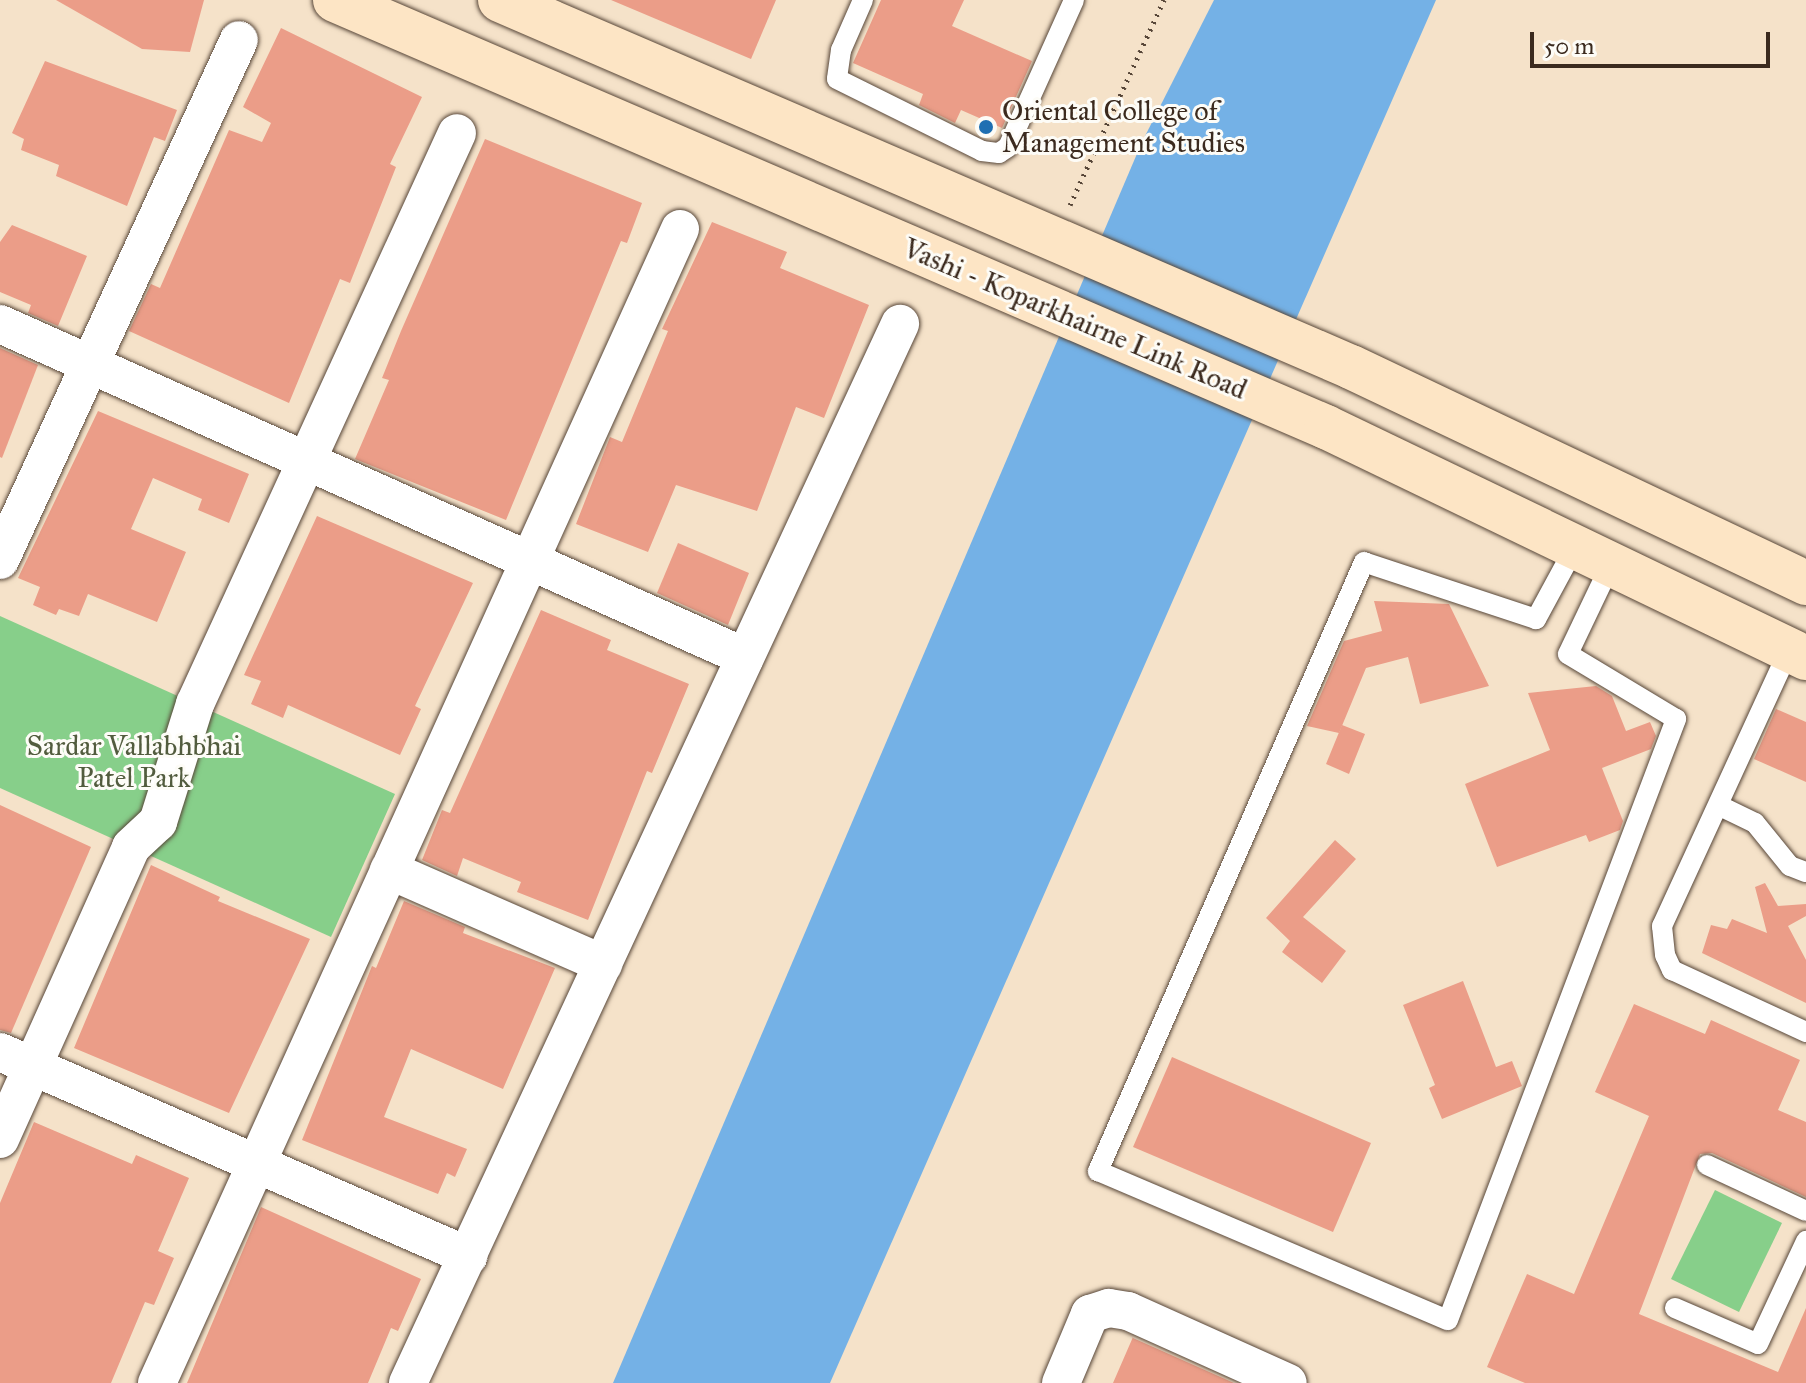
<!DOCTYPE html>
<style>
body{margin:0}
#map{position:relative;width:1806px;height:1383px;overflow:hidden;background:#f5e2c9;font-family:"IM FELL Great Primer",serif}
div>[style]{position:absolute}
[style*='--x']{left:calc(var(--x)*1px);top:calc(var(--y)*1px);width:calc(var(--w)*1px);rotate:calc(var(--a)*1deg)}
.green>*{inset:0;background:#87cf8a}
.water>*{inset:0;background:#74b1e6}
.building>*{inset:0;background:#eb9d88}
.path>*{height:5px;margin-top:-2.5px;transform-origin:0;background:repeating-linear-gradient(90deg,#574638 0 2px,transparent 0 8px)}
.roads{filter:drop-shadow(0 0 2px #574638) drop-shadow(0 0 2px #574638)}
.service>*{height:20px;margin:-10px;padding:0 10px;transform-origin:10px;border-radius:10px;background:#fff}
.minor>*{height:38px;margin:-19px;padding:0 19px;transform-origin:19px;border-radius:19px;background:#fff}
.secondary>*{height:44px;margin:-22px;padding:0 22px;transform-origin:22px;border-radius:22px;background:#fde5c5}
.dots>*{width:22px;height:22px;translate:-50% -50%;box-sizing:border-box;border:4px solid #fdfcf7;border-radius:50%}
span{translate:-50% -50%;white-space:nowrap;text-align:center;line-height:1.15;-webkit-text-stroke:6px #fdfcf7;paint-order:stroke}
.poi-label{font-size:28px;color:#3b2a1e}
.left{translate:0 -50%;text-align:left}
.street-label{font-size:28px;color:#3b2a1e}
.park-label{font-size:28px;color:#525c3e}
.scale{position:absolute;left:1530px;top:32px;width:240px;height:36px;box-sizing:border-box;border:4px solid #3b2a1e;border-top:0;padding-left:10px;font-size:24px;line-height:28px;white-space:nowrap;color:#3b2a1e;-webkit-text-stroke:6px #fdfcf7;paint-order:stroke}
</style>
<div id="map">
<div class="green">
<i style="clip-path:polygon(0 616px,395px 794px,331px 937px,0 788px)"></i>
<i style="clip-path:polygon(1715px 1190px,1782px 1223px,1739px 1312px,1671px 1279px)"></i>
</div>
<div class="water">
<i style="clip-path:polygon(1214px 0,1436px 0,830px 1383px,613px 1383px,1142px 142px)"></i>
</div>
<div class="building">
<i style="clip-path:polygon(56px 0,204px 0,190px 52px,142px 49px)"></i>
<i style="clip-path:polygon(611px 0,776px 0,751px 59px)"></i>
<i style="clip-path:polygon(881px 0,964px 0,952px 26px,1032px 61px,1002px 128px,961px 110px,955px 123px,919px 105px,923px 94px,853px 63px)"></i>
<i style="clip-path:polygon(281px 28px,422px 97px,390px 164px,396px 167px,350px 283px,340px 279px,289px 403px,129px 331px,151px 284px,160px 288px,229px 130px,262px 142px,271px 123px,243px 107px)"></i>
<i style="clip-path:polygon(45px 61px,177px 110px,165px 141px,154px 137px,127px 206px,56px 176px,59px 165px,21px 150px,24px 139px,12px 133px)"></i>
<i style="clip-path:polygon(485px 139px,642px 203px,627px 243px,621px 241px,506px 520px,355px 459px,389px 380px,382px 378px,401px 331px)"></i>
<i style="clip-path:polygon(712px 222px,787px 252px,780px 268px,869px 305px,824px 418px,796px 407px,757px 511px,676px 485px,648px 552px,576px 524px,610px 437px,622px 442px,668px 331px,662px 329px)"></i>
<i style="clip-path:polygon(12px 225px,87px 256px,58px 326px,28px 313px,31px 305px,0 292px,0 242px)"></i>
<i style="clip-path:polygon(0 348px,38px 365px,2px 458px,0 457px)"></i>
<i style="clip-path:polygon(98px 411px,249px 474px,229px 523px,198px 510px,202px 499px,153px 478px,131px 529px,186px 552px,157px 622px,88px 594px,79px 616px,59px 609px,56px 615px,33px 605px,40px 587px,18px 578px)"></i>
<i style="clip-path:polygon(317px 516px,473px 583px,415px 706px,421px 709px,400px 755px,288px 705px,283px 718px,251px 704px,261px 681px,244px 675px)"></i>
<i style="clip-path:polygon(678px 543px,749px 573px,728px 625px,657px 593px)"></i>
<i style="clip-path:polygon(1374px 601px,1449px 604px,1489px 686px,1420px 704px,1408px 657px,1366px 668px,1339px 733px,1307px 726px,1344px 641px,1382px 631px)"></i>
<i style="clip-path:polygon(541px 610px,611px 640px,607px 650px,689px 684px,652px 773px,647px 771px,588px 920px,517px 892px,521px 882px,463px 858px,457px 876px,422px 860px,442px 810px,450px 813px)"></i>
<i style="clip-path:polygon(1596px 686px,1612px 696px,1626px 731px,1650px 722px,1656px 736px,1651px 749px,1602px 768px,1623px 821px,1620px 830px,1589px 842px,1586px 835px,1497px 867px,1465px 784px,1550px 750px,1528px 693px)"></i>
<i style="clip-path:polygon(1776px 709px,1806px 722px,1806px 782px,1754px 759px)"></i>
<i style="clip-path:polygon(1342px 725px,1365px 734px,1349px 774px,1326px 764px)"></i>
<i style="clip-path:polygon(0 805px,91px 847px,11px 1033px,0 1030px)"></i>
<i style="clip-path:polygon(1335px 840px,1356px 859px,1303px 917px,1346px 951px,1322px 983px,1282px 952px,1290px 941px,1266px 918px)"></i>
<i style="clip-path:polygon(151px 865px,220px 897px,218px 901px,310px 939px,229px 1113px,74px 1048px)"></i>
<i style="clip-path:polygon(1765px 883px,1778px 906px,1806px 904px,1806px 916px,1788px 926px,1806px 960px,1806px 1003px,1702px 953px,1711px 925px,1727px 929px,1732px 919px,1767px 933px,1755px 887px)"></i>
<i style="clip-path:polygon(404px 901px,465px 927px,463px 933px,555px 968px,503px 1089px,411px 1049px,384px 1117px,467px 1149px,455px 1177px,447px 1173px,438px 1194px,302px 1140px,372px 966px,376px 968px)"></i>
<i style="clip-path:polygon(1463px 981px,1496px 1067px,1512px 1061px,1522px 1086px,1442px 1119px,1429px 1088px,1435px 1085px,1403px 1005px)"></i>
<i style="clip-path:polygon(1634px 1004px,1705px 1034px,1711px 1020px,1800px 1060px,1778px 1110px,1806px 1122px,1806px 1197px,1712px 1153px,1700px 1154px,1639px 1314px,1778px 1372px,1806px 1308px,1806px 1383px,1525px 1383px,1487px 1367px,1527px 1274px,1574px 1294px,1649px 1116px,1595px 1092px)"></i>
<i style="clip-path:polygon(1172px 1057px,1371px 1143px,1333px 1232px,1133px 1147px)"></i>
<i style="clip-path:polygon(34px 1122px,132px 1164px,136px 1155px,189px 1178px,158px 1251px,174px 1258px,154px 1305px,145px 1302px,111px 1383px,0 1383px,0 1203px)"></i>
<i style="clip-path:polygon(261px 1207px,421px 1279px,398px 1331px,391px 1328px,368px 1383px,187px 1383px)"></i>
<i style="clip-path:polygon(1133px 1337px,1133px 1338px,1234px 1383px,1113px 1383px)"></i>
</div>
<div class="path">
<i style="--x:1070;--y:205;--w:226;--a:-65.4"></i>
</div>
<div class="roads">
<div class="service">
<i style="--x:863;--y:0;--w:55;--a:113.7"></i>
<i style="--x:841;--y:50;--w:29;--a:98"></i>
<i style="--x:837;--y:79;--w:162;--a:26.4"></i>
<i style="--x:982;--y:151;--w:17;--a:7"></i>
<i style="--x:999;--y:153;--w:11;--a:-34"></i>
<i style="--x:1008;--y:147;--w:161;--a:-65.8"></i>
<i style="--x:1575;--y:547;--w:82;--a:118.4"></i>
<i style="--x:1536;--y:619;--w:181;--a:-161.7"></i>
<i style="--x:1364;--y:562;--w:665;--a:113.59"></i>
<i style="--x:1098;--y:1171;--w:380;--a:23.1"></i>
<i style="--x:1448;--y:1320;--w:643;--a:-69.22"></i>
<i style="--x:1676;--y:719;--w:126;--a:-149"></i>
<i style="--x:1568;--y:654;--w:100;--a:-64.5"></i>
<i style="--x:1789;--y:650;--w:304;--a:114.7"></i>
<i style="--x:1662;--y:926;--w:29;--a:84"></i>
<i style="--x:1665;--y:955;--w:17;--a:65"></i>
<i style="--x:1672;--y:970;--w:148;--a:24.8"></i>
<i style="--x:1720;--y:806;--w:39;--a:26"></i>
<i style="--x:1755;--y:823;--w:55;--a:50.9"></i>
<i style="--x:1790;--y:866;--w:17;--a:21"></i>
<i style="--x:1707;--y:1165;--w:109;--a:24.9"></i>
<i style="--x:1675;--y:1308;--w:90;--a:23.4"></i>
<i style="--x:1758;--y:1344;--w:114;--a:-65"></i>
</div>
<div class="minor">
<i style="--x:0;--y:324;--w:816;--a:24.08"></i>
<i style="--x:0;--y:560;--w:572;--a:-65.32"></i>
<i style="--x:389;--y:870;--w:234;--a:23.7"></i>
<i style="--x:0;--y:1052;--w:511;--a:23.55"></i>
<i style="--x:0;--y:1139;--w:320;--a:-65.8"></i>
<i style="--x:131;--y:847;--w:37;--a:-43"></i>
<i style="--x:158;--y:822;--w:124;--a:-72.6"></i>
<i style="--x:195;--y:704;--w:628;--a:-65.35"></i>
<i style="--x:157;--y:1383;--w:1267;--a:-65.62"></i>
<i style="--x:408;--y:1383;--w:1168;--a:-65.08"></i>
<i style="--x:1061;--y:1383;--w:75;--a:-67.2"></i>
<i style="--x:1090;--y:1314;--w:20;--a:-18"></i>
<i style="--x:1109;--y:1308;--w:19;--a:9"></i>
<i style="--x:1128;--y:1311;--w:175;--a:24.2"></i>
</div>
<div class="secondary">
<i style="--x:335;--y:0;--w:1079;--a:23.31"></i>
<i style="--x:1326;--y:427;--w:533;--a:25.7"></i>
<i style="--x:500;--y:0;--w:927;--a:23.33"></i>
<i style="--x:1351;--y:367;--w:504;--a:25.39"></i>
</div>
</div>
<div class="dots">
<i style="left:986px;top:127px;background:#1f6fb2"></i>
</div>
<div class="poi-label">
<span class="left" style="left:1002px;top:127px">Oriental College of<br>Management Studies</span>
</div>
<div class="street-label">
<span style="left:1075px;top:319px;rotate:23deg">Vashi - Koparkhairne Link Road</span>
</div>
<div class="park-label">
<span style="left:134px;top:762px">Sardar Vallabhbhai<br>Patel Park</span>
</div>
<div class="scale">50 m</div>
</div>
